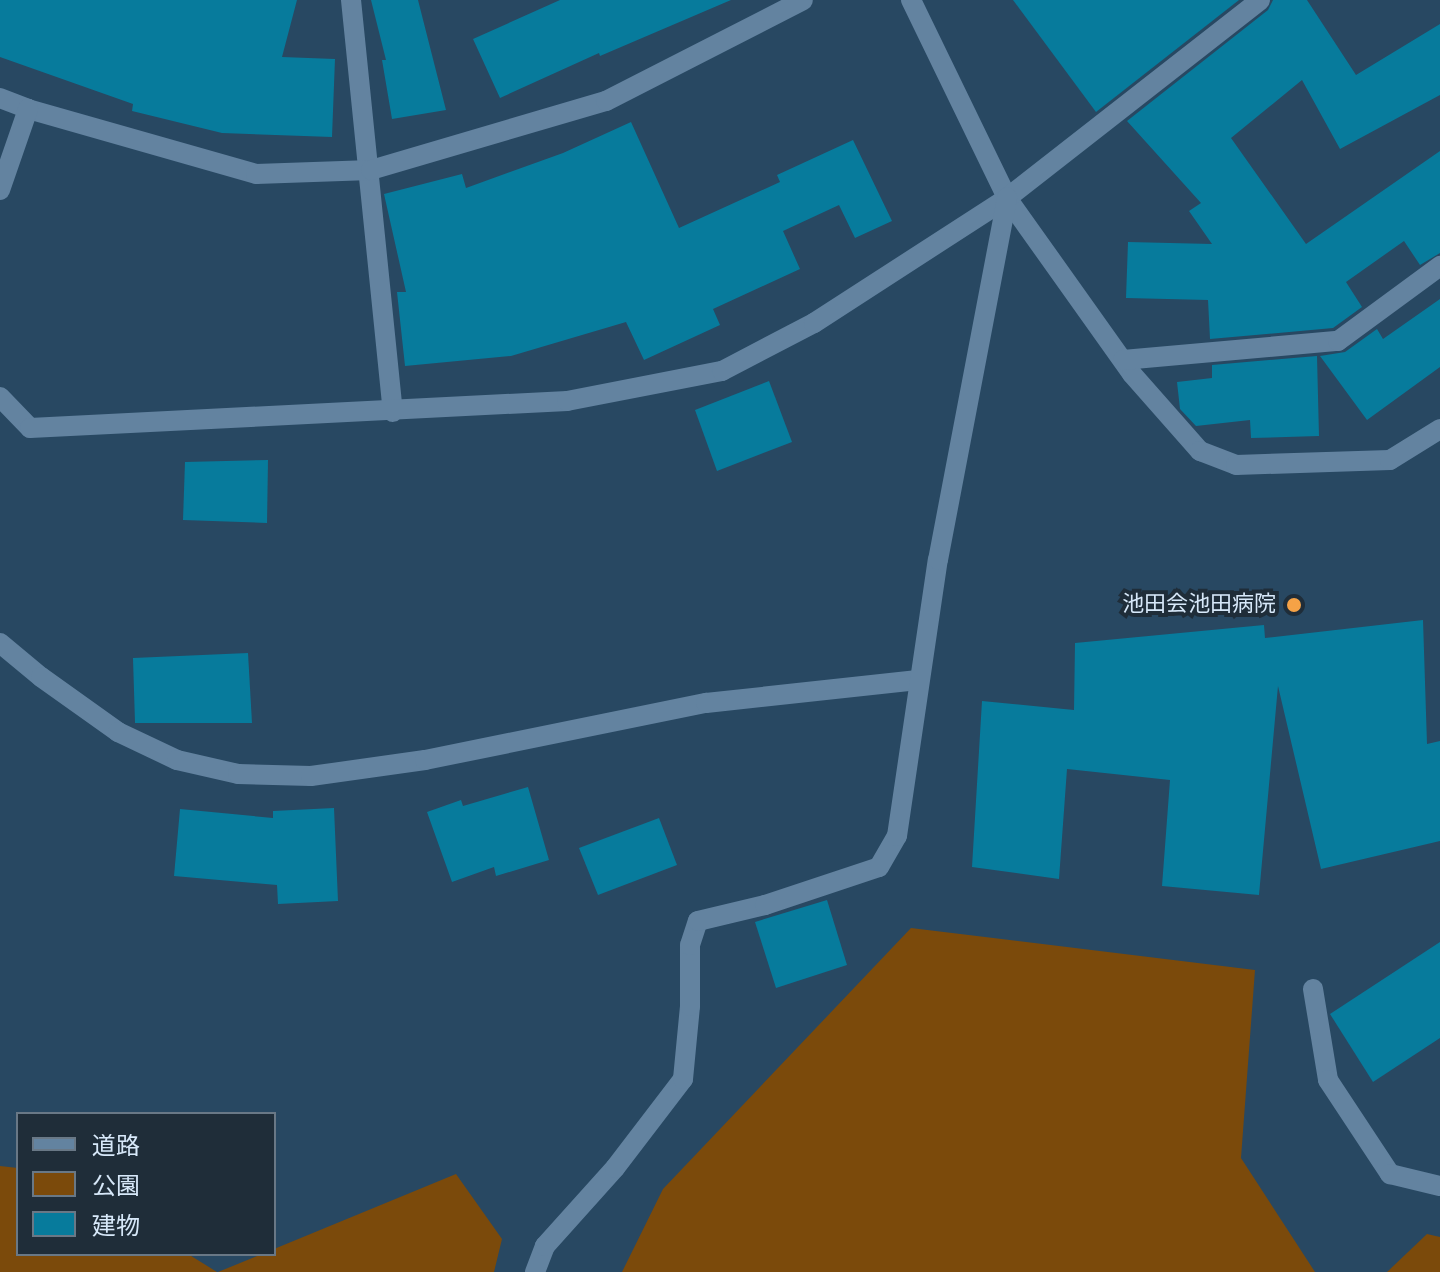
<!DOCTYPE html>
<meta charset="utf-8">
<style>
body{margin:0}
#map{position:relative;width:1440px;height:1272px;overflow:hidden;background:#284862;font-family:"Alegreya Sans","Noto Sans JP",sans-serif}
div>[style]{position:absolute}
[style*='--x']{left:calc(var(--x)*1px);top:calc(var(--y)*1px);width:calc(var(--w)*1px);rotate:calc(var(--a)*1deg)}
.green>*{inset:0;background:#7b4a0b}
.building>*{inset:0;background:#077b9c}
.minor>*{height:20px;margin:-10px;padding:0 10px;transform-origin:10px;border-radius:10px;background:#6383a0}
.dots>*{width:22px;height:22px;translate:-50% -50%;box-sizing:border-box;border:4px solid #1f2d39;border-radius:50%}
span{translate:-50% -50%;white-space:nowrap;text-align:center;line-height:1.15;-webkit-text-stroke:8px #1f2d39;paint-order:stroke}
.poi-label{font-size:22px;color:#d7e8f9}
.right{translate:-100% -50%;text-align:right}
.legend{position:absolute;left:16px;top:1112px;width:260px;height:144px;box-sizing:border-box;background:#1f2d39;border:2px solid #697886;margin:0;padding:10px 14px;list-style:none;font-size:24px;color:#d7e8f9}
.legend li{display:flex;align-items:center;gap:16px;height:40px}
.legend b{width:40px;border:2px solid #697886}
</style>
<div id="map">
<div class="green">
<i style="clip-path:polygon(911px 928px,1255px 970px,1241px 1158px,1315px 1272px,622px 1272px,663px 1189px)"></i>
<i style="clip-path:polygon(0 1166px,18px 1168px,18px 1254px,188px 1254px,217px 1272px,0 1272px)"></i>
<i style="clip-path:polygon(456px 1174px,502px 1239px,494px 1272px,218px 1272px,262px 1254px,274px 1254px,274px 1249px)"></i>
<i style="clip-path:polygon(1427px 1234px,1440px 1237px,1440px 1272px,1387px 1272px)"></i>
</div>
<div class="building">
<i style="clip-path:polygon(0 0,297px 0,282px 57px,335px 59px,332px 137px,222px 133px,132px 111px,133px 104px,0 57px)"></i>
<i style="clip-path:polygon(371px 0,418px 0,446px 110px,392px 119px,382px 60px,386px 60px)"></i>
<i style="clip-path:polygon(560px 0,731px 0,600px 56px,599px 53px,500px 98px,473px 39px)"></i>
<i style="clip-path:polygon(1013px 0,1239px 0,1096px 112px)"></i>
<i style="clip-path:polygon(1273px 0,1307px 0,1356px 75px,1440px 24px,1440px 95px,1340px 149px,1302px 80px,1231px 138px,1306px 244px,1440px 151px,1440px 253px,1420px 265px,1404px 241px,1346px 282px,1362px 307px,1333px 328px,1210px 339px,1208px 300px,1126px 298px,1128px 242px,1212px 244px,1189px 211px,1201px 203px,1127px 121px,1268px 10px)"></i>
<i style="clip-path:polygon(631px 122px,679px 228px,780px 182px,777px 175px,853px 140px,892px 221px,855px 238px,839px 205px,783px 231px,800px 269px,713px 309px,720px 325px,644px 360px,626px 322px,511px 356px,405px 366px,397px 292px,406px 292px,384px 194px,462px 174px,466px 188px,563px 153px)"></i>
<i style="clip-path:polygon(1440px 299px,1440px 367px,1367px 420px,1320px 356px,1345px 352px,1377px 329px,1383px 339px)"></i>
<i style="clip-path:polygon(1317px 356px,1319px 436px,1251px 438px,1250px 420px,1196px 426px,1180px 409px,1177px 382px,1212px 378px,1212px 365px)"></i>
<i style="clip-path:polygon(769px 381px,792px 442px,717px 471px,695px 410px)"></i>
<i style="clip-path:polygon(268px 460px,267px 523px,183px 520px,185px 462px)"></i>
<i style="clip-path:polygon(1423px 620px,1427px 744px,1440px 741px,1440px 841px,1321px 869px,1278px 686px,1259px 895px,1162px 886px,1170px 780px,1067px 769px,1059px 879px,972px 867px,982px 701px,1074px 710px,1075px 643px,1264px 625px,1265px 638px)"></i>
<i style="clip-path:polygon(248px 653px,252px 723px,135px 723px,133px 658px)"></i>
<i style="clip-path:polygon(528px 787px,549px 860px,496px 876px,494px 867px,452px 882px,427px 812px,461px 800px,463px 806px)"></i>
<i style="clip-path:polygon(334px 808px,338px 901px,278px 904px,277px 885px,174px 876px,180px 809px,273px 818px,273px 811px)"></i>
<i style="clip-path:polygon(659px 818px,677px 865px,598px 895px,579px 848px)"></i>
<i style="clip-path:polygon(827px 900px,847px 965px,776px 988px,755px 922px)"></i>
<i style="clip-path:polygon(1440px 942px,1440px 1038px,1373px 1082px,1330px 1014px)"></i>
</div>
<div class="minor">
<i style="--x:351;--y:0;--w:414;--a:84.2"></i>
<i style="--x:911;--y:0;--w:220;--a:64.1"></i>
<i style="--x:1007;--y:198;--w:216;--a:54.6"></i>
<i style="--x:1132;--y:374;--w:103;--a:48.6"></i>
<i style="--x:1200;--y:451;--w:39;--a:21"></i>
<i style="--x:1236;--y:465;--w:154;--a:-1.9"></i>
<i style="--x:1390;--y:460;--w:59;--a:-31.8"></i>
<i style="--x:0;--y:98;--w:30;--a:21"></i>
<i style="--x:28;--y:109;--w:237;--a:15.9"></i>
<i style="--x:256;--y:174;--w:115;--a:-2"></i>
<i style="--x:371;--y:170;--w:245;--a:-16.4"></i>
<i style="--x:606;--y:101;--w:221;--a:-27.1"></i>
<i style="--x:0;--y:190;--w:86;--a:-70.9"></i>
<i style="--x:1123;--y:360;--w:216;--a:-5.1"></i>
<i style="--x:1338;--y:341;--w:127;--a:-36.3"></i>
<i style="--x:0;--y:397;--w:43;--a:45.9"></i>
<i style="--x:30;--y:428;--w:538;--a:-2.88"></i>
<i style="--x:567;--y:401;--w:158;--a:-11"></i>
<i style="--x:722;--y:371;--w:104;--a:-27.6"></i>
<i style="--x:814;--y:323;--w:230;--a:-32.9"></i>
<i style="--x:1007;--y:198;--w:321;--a:-38"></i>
<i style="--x:0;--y:643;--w:53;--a:39.7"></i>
<i style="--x:41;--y:677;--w:95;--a:35.5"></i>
<i style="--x:118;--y:732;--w:65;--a:25.4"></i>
<i style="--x:177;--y:760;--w:63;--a:12.9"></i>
<i style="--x:238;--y:774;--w:73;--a:1.6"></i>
<i style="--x:311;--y:776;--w:115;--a:-8"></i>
<i style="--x:425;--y:760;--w:287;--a:-11.5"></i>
<i style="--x:706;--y:703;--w:213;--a:-6.2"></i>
<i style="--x:1313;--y:989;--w:92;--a:80.6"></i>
<i style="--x:1328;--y:1080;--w:113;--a:56.6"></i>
<i style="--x:1390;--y:1174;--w:51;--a:13.5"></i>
<i style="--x:535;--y:1272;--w:28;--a:-69"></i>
<i style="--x:545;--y:1246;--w:105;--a:-48.1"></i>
<i style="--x:615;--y:1168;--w:112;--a:-52.6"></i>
<i style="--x:683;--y:1079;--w:73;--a:-84.5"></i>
<i style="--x:690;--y:1006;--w:61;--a:-90"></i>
<i style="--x:690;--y:945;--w:25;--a:-72"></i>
<i style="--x:698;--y:921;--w:69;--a:-13.4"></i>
<i style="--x:765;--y:905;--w:120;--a:-18.4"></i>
<i style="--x:879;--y:867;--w:36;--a:-60"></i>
<i style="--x:897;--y:836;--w:279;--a:-81.6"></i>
<i style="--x:938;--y:560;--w:369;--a:-79.2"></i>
</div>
<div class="dots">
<i style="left:1294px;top:605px;background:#f5a246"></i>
</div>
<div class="poi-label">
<span class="right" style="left:1276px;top:605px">池田会池田病院</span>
</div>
<ul class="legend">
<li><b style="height:10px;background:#6383a0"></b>道路</li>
<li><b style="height:22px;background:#7b4a0b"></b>公園</li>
<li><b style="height:22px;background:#077b9c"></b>建物</li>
</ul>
</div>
